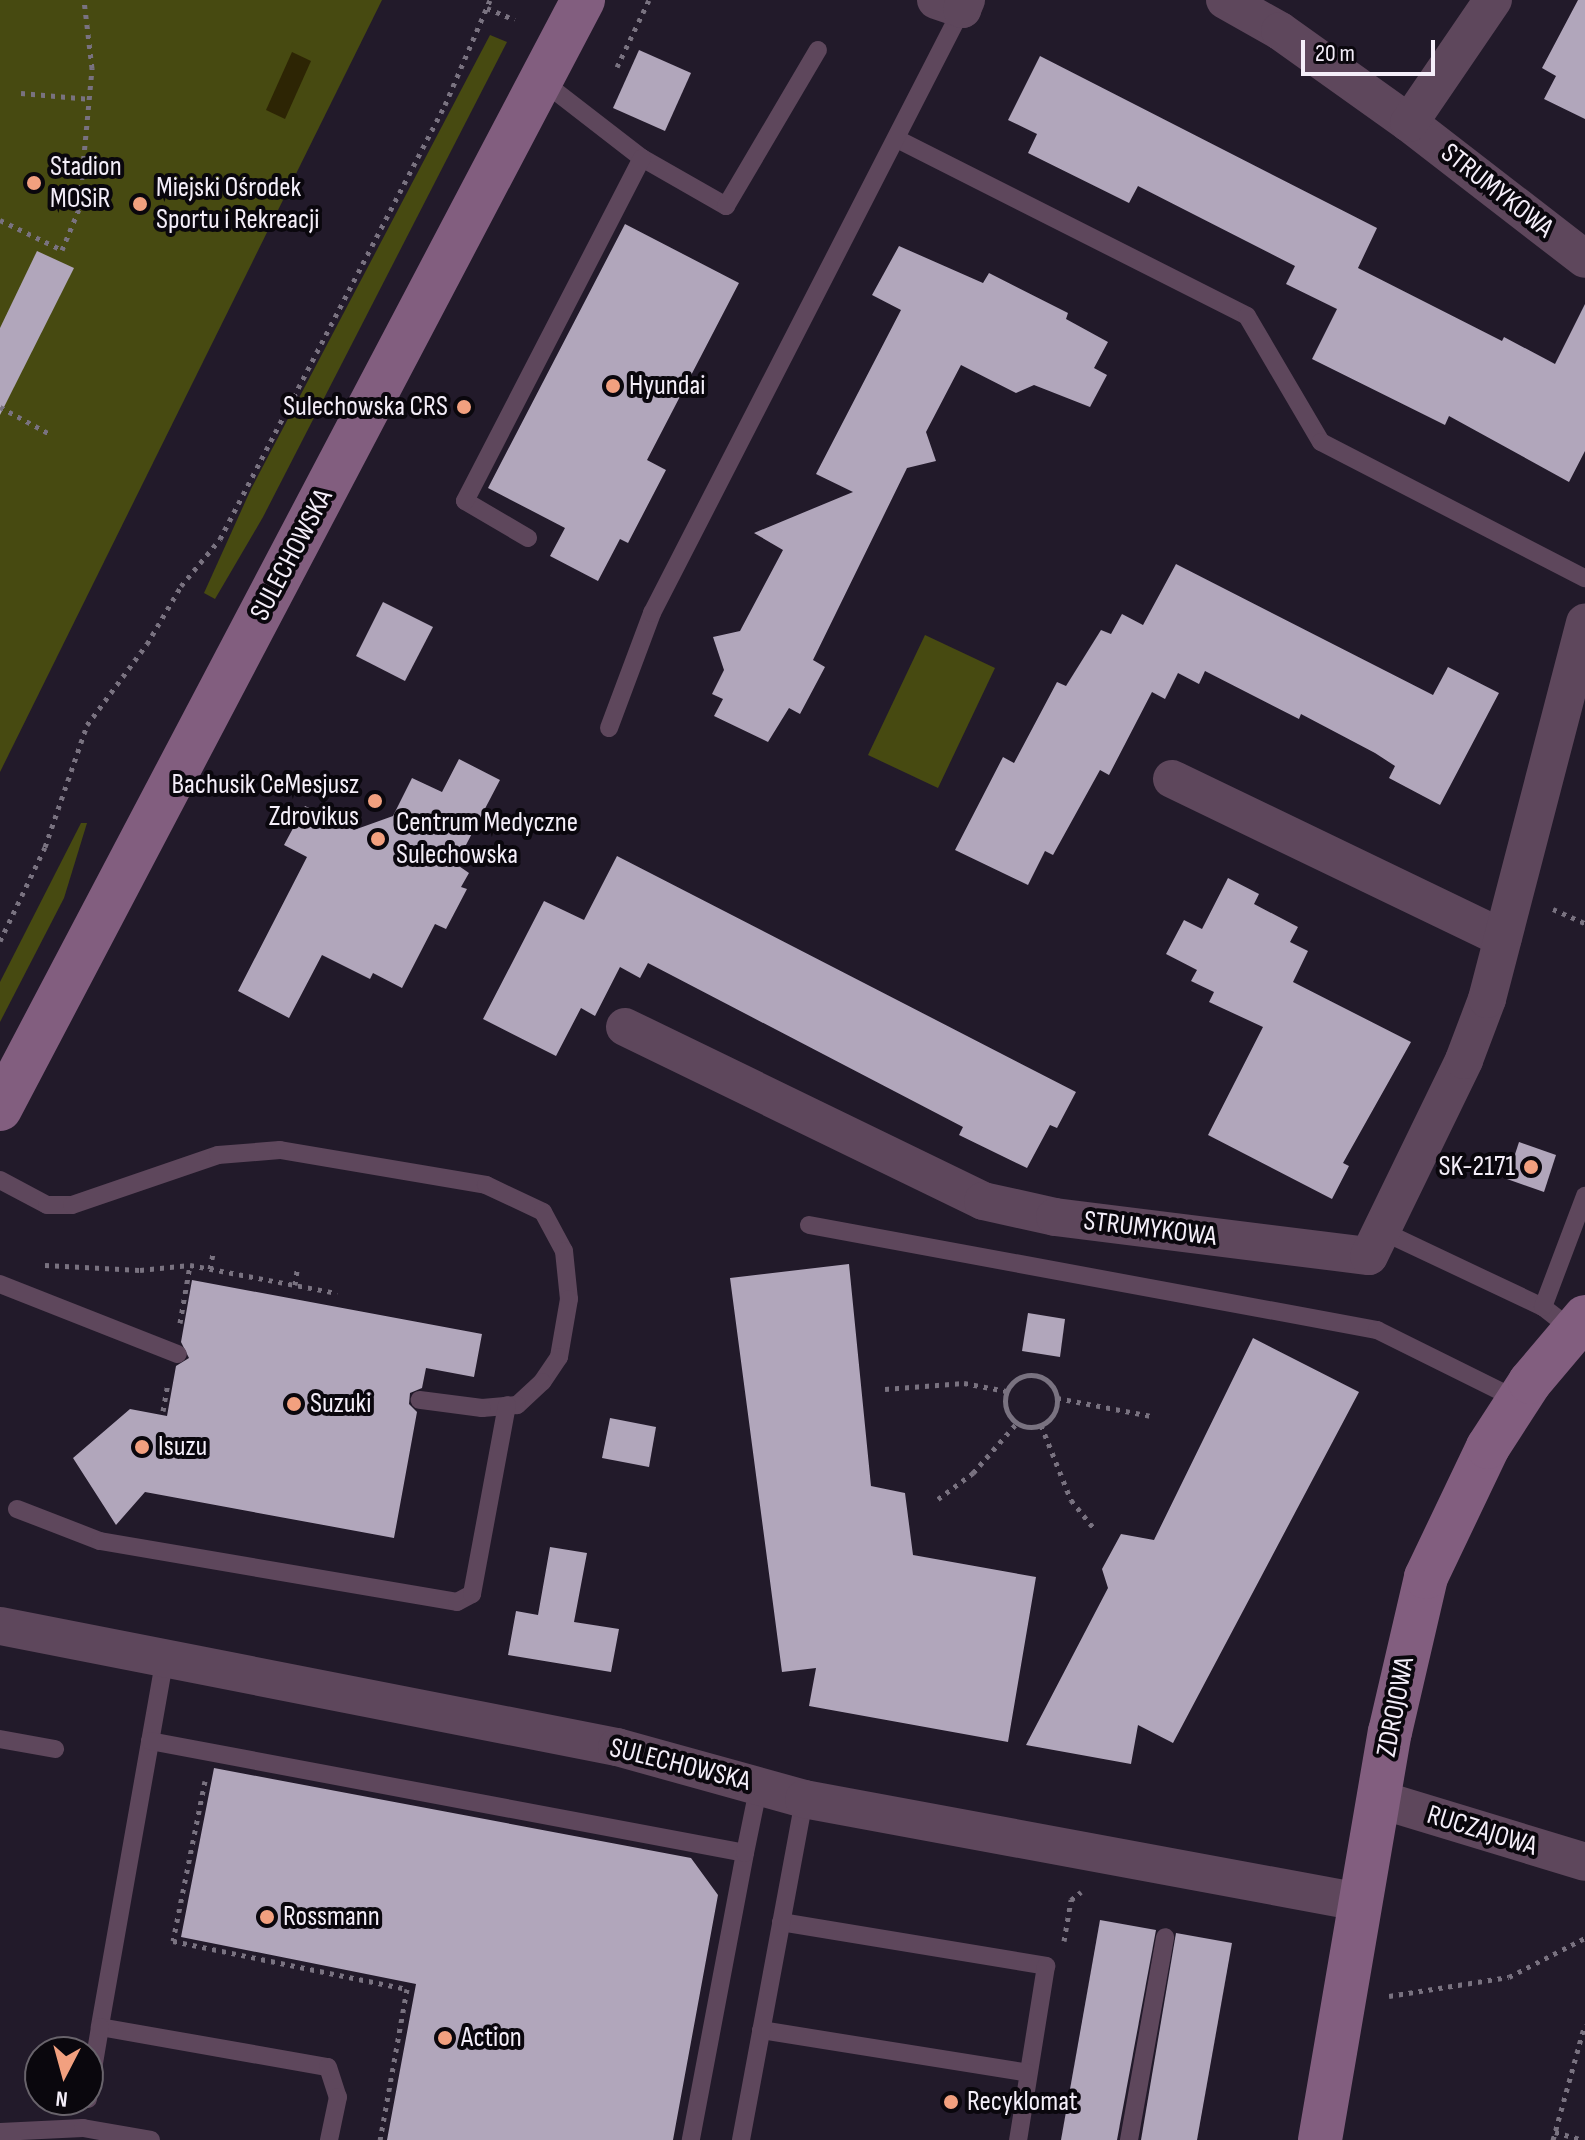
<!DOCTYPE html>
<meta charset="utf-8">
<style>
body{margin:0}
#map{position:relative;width:1585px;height:2140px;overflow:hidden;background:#221a2a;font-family:"Sofia Sans Condensed",sans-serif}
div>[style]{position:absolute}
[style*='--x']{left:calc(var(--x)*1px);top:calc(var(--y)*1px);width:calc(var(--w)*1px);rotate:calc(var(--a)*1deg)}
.green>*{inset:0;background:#474a11}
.sand>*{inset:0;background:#2d2504}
.building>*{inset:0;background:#b1a6bb}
.path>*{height:5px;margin-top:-2.5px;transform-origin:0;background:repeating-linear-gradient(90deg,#797280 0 4px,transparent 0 10px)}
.path>.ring{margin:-2.5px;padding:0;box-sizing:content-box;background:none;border:5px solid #797280;border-radius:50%}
.lane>*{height:18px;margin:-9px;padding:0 9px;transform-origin:9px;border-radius:9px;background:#5e475c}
.street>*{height:38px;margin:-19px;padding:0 19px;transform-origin:19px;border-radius:19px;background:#5e475c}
.secondary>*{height:44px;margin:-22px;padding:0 22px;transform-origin:22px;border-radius:22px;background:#825e7f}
.dots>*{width:22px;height:22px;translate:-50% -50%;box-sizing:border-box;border:4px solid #0a070d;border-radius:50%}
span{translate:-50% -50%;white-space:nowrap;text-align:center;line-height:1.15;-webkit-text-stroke:8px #0a070d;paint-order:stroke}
.poi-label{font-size:28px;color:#f4eef9}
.left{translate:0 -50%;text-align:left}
.right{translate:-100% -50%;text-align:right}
.street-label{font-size:28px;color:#f4eef9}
.north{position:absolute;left:24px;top:2036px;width:80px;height:80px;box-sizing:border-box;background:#0a070d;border:2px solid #68636b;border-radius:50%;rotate:186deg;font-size:22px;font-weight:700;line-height:32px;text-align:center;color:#f4eef9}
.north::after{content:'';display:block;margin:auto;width:28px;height:36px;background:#f2a07f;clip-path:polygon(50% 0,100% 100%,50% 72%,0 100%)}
.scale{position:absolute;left:1301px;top:40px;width:134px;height:36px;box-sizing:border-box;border:4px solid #f4eef9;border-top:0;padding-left:10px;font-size:24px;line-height:28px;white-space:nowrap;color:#f4eef9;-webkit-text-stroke:6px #0a070d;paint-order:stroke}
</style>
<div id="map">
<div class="green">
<i style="clip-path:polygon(0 0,382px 0,0 772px)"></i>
<i style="clip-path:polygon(490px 35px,507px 42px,263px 517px,215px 599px,204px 593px,251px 489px)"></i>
<i style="clip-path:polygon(925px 635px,995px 668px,938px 788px,868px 755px)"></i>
<i style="clip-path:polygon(81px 823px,87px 823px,64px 898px,0 1022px,0 982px)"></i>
</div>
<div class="sand">
<i style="clip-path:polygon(292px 52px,311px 61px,285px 119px,266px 110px)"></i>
</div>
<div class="building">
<i style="clip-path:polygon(1578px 0,1585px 0,1585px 119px,1544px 99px,1556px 76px,1542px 68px)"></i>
<i style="clip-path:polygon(639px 50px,691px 73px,665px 131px,613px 108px)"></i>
<i style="clip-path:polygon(1040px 56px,1377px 228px,1358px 268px,1502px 341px,1504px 337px,1555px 364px,1585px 304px,1585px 451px,1569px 482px,1449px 416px,1445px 425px,1312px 359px,1337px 309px,1286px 284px,1295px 266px,1138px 186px,1129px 203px,1028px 153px,1037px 134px,1008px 120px)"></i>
<i style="clip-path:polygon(625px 224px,739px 283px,647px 460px,666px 470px,628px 543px,620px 539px,598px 581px,550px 556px,565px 528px,488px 488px)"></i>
<i style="clip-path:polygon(899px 246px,983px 283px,989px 273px,1068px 313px,1066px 319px,1108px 342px,1094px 368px,1107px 375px,1090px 407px,1034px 385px,1016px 393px,961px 365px,926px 432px,936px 461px,907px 468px,813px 660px,825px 667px,800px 714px,789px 708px,768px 742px,714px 716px,723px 699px,712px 694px,724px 670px,713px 637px,740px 631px,783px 550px,754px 533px,853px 492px,816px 474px,901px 310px,872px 295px)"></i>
<i style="clip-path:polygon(37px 251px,74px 268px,0 415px,0 328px)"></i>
<i style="clip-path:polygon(1176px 564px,1433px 695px,1448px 667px,1499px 693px,1440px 805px,1389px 778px,1395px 766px,1375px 753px,1301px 714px,1299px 719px,1205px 671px,1199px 684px,1178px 673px,1165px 699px,1152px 692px,1109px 775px,1100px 770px,1053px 855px,1045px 851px,1028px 885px,955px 850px,1003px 757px,1014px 763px,1057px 682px,1066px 686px,1101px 630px,1111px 634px,1122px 614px,1143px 625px)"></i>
<i style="clip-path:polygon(383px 602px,433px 627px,405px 681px,356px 656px)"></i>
<i style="clip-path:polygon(459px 759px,500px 780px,456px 864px,469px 873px,461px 887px,467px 889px,446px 929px,435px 924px,402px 988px,373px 973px,370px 979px,322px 955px,289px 1018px,238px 991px,307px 857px,284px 845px,305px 806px,354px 830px,393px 816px,412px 778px,442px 792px)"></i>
<i style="clip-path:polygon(617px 856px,1076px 1092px,1057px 1128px,1050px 1125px,1027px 1168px,959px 1135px,963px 1127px,648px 963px,640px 978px,620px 967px,595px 1016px,581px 1008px,556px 1056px,483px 1019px,544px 901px,584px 920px)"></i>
<i style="clip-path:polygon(1228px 878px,1259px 894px,1254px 904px,1298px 927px,1290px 942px,1308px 951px,1293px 982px,1411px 1042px,1343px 1163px,1349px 1166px,1332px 1199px,1208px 1135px,1263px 1027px,1209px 1002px,1214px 992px,1191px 981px,1197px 970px,1166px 954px,1184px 920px,1202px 929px)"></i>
<i style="clip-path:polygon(1519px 1142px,1556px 1155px,1544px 1192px,1507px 1179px)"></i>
<i style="clip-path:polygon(849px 1264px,871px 1486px,905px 1493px,913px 1555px,1036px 1577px,1008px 1742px,809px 1706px,816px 1668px,782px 1672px,730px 1278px)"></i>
<i style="clip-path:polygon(192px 1280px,482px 1334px,474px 1377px,426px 1368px,422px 1388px,410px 1393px,409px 1404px,417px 1412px,394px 1538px,145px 1492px,116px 1525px,73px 1458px,130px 1409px,167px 1416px,176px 1366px,189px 1358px,181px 1342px)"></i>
<i style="clip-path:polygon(1028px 1313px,1065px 1319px,1060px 1357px,1022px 1351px)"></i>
<i style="clip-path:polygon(1253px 1338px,1359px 1392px,1173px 1743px,1138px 1725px,1131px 1764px,1026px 1745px,1108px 1588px,1102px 1569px,1121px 1534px,1154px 1540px)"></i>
<i style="clip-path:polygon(610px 1418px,656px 1427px,649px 1467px,602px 1458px)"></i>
<i style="clip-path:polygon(550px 1547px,587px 1553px,574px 1622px,619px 1629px,611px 1672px,508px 1655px,516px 1611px,538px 1615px)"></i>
<i style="clip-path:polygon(214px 1768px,691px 1858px,718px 1895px,673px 2140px,387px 2140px,416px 1984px,181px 1937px)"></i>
<i style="clip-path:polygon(1100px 1920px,1156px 1930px,1117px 2140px,1061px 2140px)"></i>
<i style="clip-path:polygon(1176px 1933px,1232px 1943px,1197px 2140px,1141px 2140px)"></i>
</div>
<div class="path">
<i style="--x:487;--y:8;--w:30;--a:23"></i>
<i style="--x:617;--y:67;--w:74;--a:-64.5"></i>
<i style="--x:21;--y:93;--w:70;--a:4.9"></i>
<i style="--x:0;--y:220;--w:69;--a:25.8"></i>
<i style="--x:62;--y:250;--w:44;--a:-67.5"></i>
<i style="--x:79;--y:209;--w:142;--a:-84.7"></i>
<i style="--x:92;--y:68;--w:68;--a:-96.7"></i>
<i style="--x:0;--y:407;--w:57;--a:28.4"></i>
<i style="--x:1553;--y:909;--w:35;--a:24"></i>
<i style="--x:0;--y:941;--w:104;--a:-64.4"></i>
<i style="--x:45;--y:847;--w:129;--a:-71"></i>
<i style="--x:87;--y:725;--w:101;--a:-53.5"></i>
<i style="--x:147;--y:644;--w:67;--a:-59.6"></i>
<i style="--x:181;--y:586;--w:61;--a:-50.3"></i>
<i style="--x:220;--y:539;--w:489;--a:-62.6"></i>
<i style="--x:445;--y:105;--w:114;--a:-66.8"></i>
<i style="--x:45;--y:1265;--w:95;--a:3"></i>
<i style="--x:140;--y:1270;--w:50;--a:-5.7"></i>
<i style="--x:190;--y:1265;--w:150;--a:10.8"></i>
<i style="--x:210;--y:1269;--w:15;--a:-79"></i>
<i style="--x:295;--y:1285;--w:15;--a:-82"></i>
<i style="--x:180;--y:1323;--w:59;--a:-80.2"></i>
<i class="ring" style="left:1005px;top:1375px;width:47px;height:47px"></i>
<i style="--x:885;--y:1389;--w:79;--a:-4.3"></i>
<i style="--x:964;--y:1383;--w:43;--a:10.8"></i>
<i style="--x:1057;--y:1398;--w:96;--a:10.8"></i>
<i style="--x:163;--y:1411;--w:27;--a:-80"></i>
<i style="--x:1041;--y:1425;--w:81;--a:68.2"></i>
<i style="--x:1071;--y:1500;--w:35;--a:51"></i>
<i style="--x:938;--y:1499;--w:44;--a:-36.6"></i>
<i style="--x:973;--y:1473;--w:67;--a:-48.7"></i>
<i style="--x:205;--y:1781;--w:163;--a:101.3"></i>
<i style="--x:173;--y:1941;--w:239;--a:11.6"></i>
<i style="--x:407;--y:1989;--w:153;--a:100.1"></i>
<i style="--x:1064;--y:1941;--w:42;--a:-80.3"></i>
<i style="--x:1071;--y:1900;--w:13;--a:-39"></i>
<i style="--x:1389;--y:1996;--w:121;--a:-9"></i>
<i style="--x:1509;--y:1977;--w:85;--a:-27.2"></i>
<i style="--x:1555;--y:2132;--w:29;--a:16"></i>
<i style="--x:1553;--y:2140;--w:120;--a:-74.6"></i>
</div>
<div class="lane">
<i style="--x:541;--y:80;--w:128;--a:37.7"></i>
<i style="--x:642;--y:158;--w:97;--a:29.7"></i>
<i style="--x:726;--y:206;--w:181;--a:-59.5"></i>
<i style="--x:897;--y:139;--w:392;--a:26.8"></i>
<i style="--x:1247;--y:316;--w:146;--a:59.6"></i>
<i style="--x:1321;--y:442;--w:297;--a:27.3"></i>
<i style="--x:528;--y:538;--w:73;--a:-149.6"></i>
<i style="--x:465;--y:501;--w:386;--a:-62.7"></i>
<i style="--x:609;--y:728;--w:123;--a:-69.5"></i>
<i style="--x:652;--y:613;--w:679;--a:-62.83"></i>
<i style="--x:0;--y:1180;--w:53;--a:28"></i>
<i style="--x:47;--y:1205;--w:25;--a:0"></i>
<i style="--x:72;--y:1205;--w:154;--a:-18.9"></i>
<i style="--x:218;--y:1155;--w:62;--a:-4.6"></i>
<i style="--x:280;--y:1150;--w:209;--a:9.6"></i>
<i style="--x:486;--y:1185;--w:63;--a:25.3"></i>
<i style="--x:543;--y:1212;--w:44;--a:61.7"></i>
<i style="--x:564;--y:1251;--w:48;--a:84.1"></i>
<i style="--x:569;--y:1299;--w:59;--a:99.8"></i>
<i style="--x:559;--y:1357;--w:30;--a:124"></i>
<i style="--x:542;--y:1382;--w:34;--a:137"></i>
<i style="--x:517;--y:1405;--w:35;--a:175"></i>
<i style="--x:482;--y:1408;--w:63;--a:-172.6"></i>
<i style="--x:809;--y:1225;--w:578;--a:10.47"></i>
<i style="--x:1377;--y:1330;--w:157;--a:26.4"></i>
<i style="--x:1382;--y:1231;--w:178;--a:25.3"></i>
<i style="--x:1543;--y:1307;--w:36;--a:38"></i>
<i style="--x:0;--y:1284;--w:191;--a:21.5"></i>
<i style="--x:1543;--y:1307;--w:119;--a:-69.3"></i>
<i style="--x:17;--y:1509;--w:89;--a:21.1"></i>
<i style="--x:100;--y:1541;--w:362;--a:9.7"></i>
<i style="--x:457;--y:1602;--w:17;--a:-28"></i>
<i style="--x:472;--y:1594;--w:192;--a:-79.5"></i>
<i style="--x:165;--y:1657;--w:376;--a:100"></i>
<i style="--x:100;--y:2027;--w:231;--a:10"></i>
<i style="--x:328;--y:2067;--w:32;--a:72"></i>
<i style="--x:338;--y:2097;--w:44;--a:101.8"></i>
<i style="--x:0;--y:1739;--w:56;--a:10.3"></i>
<i style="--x:150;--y:1741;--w:605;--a:10.66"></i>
<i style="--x:745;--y:1853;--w:292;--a:100.7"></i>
<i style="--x:745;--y:1853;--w:69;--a:-78.4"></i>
<i style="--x:781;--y:1922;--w:269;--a:9.4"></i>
<i style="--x:1046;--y:1966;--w:176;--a:99.1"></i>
<i style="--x:761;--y:2030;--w:270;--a:9.1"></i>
<i style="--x:88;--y:2099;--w:73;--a:-80.5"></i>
<i style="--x:0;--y:2132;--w:83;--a:-2.8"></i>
<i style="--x:83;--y:2128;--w:69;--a:10"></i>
<i style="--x:741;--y:2140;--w:347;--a:-79.5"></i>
<i style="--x:1129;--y:2140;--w:206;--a:-79.9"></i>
</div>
<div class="street">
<i style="--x:936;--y:0;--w:28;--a:19"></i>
<i style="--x:962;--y:9;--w:10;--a:-66"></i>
<i style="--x:1225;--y:0;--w:63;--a:29.4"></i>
<i style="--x:1280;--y:31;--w:158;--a:35.5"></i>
<i style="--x:1409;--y:123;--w:222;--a:37.7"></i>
<i style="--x:1409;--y:123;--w:149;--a:-55.7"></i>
<i style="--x:1172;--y:779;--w:367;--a:25.7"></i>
<i style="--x:625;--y:1027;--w:398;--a:25.9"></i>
<i style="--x:983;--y:1201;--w:74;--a:12.5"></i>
<i style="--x:1055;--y:1217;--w:316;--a:7.1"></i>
<i style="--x:1369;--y:1256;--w:218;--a:-64.1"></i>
<i style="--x:1464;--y:1060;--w:65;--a:-69.3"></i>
<i style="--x:1487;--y:999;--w:389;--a:-75.4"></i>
<i style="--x:0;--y:1626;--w:629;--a:11.1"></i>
<i style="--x:617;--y:1747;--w:194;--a:15.5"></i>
<i style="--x:804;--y:1799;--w:565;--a:10.5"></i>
<i style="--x:1378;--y:1799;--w:216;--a:16.9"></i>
</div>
<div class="secondary">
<i style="--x:0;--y:1109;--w:1253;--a:-62.27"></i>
<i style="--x:1320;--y:2140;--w:414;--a:-80.3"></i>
<i style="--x:1390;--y:1732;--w:159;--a:-76.9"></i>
<i style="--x:1426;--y:1577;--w:144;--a:-64.5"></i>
<i style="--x:1488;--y:1447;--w:77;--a:-57.1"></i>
<i style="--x:1530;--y:1382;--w:85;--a:-49.8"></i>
</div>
<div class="dots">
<i style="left:34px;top:183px;background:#f2a07f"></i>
<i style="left:140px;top:204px;background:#f2a07f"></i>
<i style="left:613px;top:386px;background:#f2a07f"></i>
<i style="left:464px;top:407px;background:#f2a07f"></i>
<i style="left:375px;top:801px;background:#f2a07f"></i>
<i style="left:378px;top:839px;background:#f2a07f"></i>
<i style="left:1531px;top:1167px;background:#f2a07f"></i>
<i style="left:294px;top:1404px;background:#f2a07f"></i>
<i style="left:142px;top:1447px;background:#f2a07f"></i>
<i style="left:267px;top:1917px;background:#f2a07f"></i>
<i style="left:445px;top:2038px;background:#f2a07f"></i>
<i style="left:951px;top:2102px;background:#f2a07f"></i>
</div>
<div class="poi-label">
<span class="left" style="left:50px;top:183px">Stadion<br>MOSiR</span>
<span class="left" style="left:156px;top:204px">Miejski Ośrodek<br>Sportu i Rekreacji</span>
<span class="left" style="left:629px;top:386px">Hyundai</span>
<span class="right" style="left:448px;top:407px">Sulechowska CRS</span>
<span class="right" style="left:359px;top:801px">Bachusik CeMesjusz<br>Zdrovikus</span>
<span class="left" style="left:396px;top:839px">Centrum Medyczne<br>Sulechowska</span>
<span class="right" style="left:1515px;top:1167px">SK-2171</span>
<span class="left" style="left:310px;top:1404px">Suzuki</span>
<span class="left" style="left:158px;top:1447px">Isuzu</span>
<span class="left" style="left:283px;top:1917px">Rossmann</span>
<span class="left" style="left:461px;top:2038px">Action</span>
<span class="left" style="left:967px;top:2102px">Recyklomat</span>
</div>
<div class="street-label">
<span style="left:1497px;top:191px;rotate:38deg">STRUMYKOWA</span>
<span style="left:292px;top:555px;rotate:-62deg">SULECHOWSKA</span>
<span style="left:1150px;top:1229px;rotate:7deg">STRUMYKOWA</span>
<span style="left:1396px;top:1707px;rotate:-79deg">ZDROJOWA</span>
<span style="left:680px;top:1765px;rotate:14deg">SULECHOWSKA</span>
<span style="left:1482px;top:1831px;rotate:17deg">RUCZAJOWA</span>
</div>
<div class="north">N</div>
<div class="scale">20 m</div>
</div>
